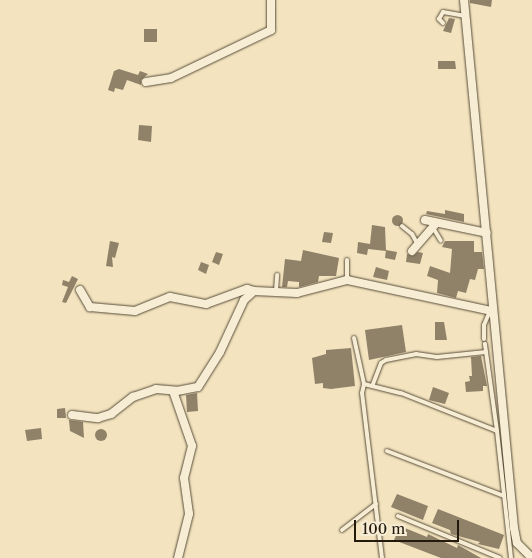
<!DOCTYPE html>
<style>
body{margin:0}
#map{position:relative;width:532px;height:558px;overflow:hidden;background:#f3e3be;font-family:"Libre Caslon Text",serif}
div>[style]{position:absolute}
[style*='--x']{left:calc(var(--x)*1px);top:calc(var(--y)*1px);width:calc(var(--w)*1px);rotate:calc(var(--a)*1deg)}
.building>*{inset:0;background:#8f8269}
.round{border-radius:50%}
.roads{filter:drop-shadow(0 0 1px #574c39) drop-shadow(0 0 1px #574c39)}
.service>*{height:4px;margin:-2px;padding:0 2px;transform-origin:2px;border-radius:2px;background:#f7edd5}
.minor>*{height:8px;margin:-4px;padding:0 4px;transform-origin:4px;border-radius:4px;background:#f7edd5}
span{translate:-50% -50%;white-space:nowrap;text-align:center;line-height:1.15;-webkit-text-stroke:4.5px #f7edd5;paint-order:stroke}
.scale{position:absolute;left:354px;top:520px;width:105px;height:22px;box-sizing:border-box;border:2px solid #23190d;border-top:0;padding-left:6px;font-size:15px;line-height:18px;white-space:nowrap;color:#23190d;-webkit-text-stroke:4px #f7edd5;paint-order:stroke}
</style>
<div id="map">
<div class="building">
<i style="clip-path:polygon(470px 0,492px 0,491px 7px,470px 3px)"></i>
<i style="clip-path:polygon(449px 18px,455px 19px,451px 33px,443px 31px)"></i>
<i style="clip-path:polygon(144px 29px,157px 29px,157px 42px,144px 42px)"></i>
<i style="clip-path:polygon(438px 61px,455px 61px,456px 69px,438px 69px)"></i>
<i style="clip-path:polygon(119px 69px,138px 75px,140px 71px,148px 74px,141px 80px,141px 85px,127px 80px,123px 90px,115px 88px,114px 92px,108px 90px,114px 71px)"></i>
<i style="clip-path:polygon(139px 125px,152px 126px,151px 142px,138px 140px)"></i>
<i style="clip-path:polygon(445px 210px,464px 214px,464px 222px,426px 214px,427px 211px,445px 214px)"></i>
<i class="round" style="left:391.5px;top:214.5px;width:11px;height:11px"></i>
<i style="clip-path:polygon(372px 225px,385px 227px,386px 251px,368px 249px,367px 255px,357px 253px,358px 242px,370px 244px)"></i>
<i style="clip-path:polygon(324px 232px,333px 233px,331px 243px,322px 242px)"></i>
<i style="clip-path:polygon(110px 241px,119px 243px,115px 258px,112px 257px,113px 267px,106px 266px)"></i>
<i style="clip-path:polygon(445px 241px,474px 241px,474px 252px,482px 252px,484px 269px,478px 269px,475px 280px,470px 279px,466px 293px,458px 291px,456px 298px,437px 293px,438px 280px,427px 276px,430px 266px,450px 273px,452px 249px,442px 247px)"></i>
<i style="clip-path:polygon(303px 250px,339px 258px,336px 276px,319px 276px,318px 282px,299px 287px,299px 282px,288px 281px,287px 287px,282px 287px,285px 259px,301px 261px)"></i>
<i style="clip-path:polygon(386px 250px,397px 252px,395px 260px,385px 258px)"></i>
<i style="clip-path:polygon(216px 252px,223px 254px,219px 265px,212px 262px)"></i>
<i style="clip-path:polygon(418px 252px,423px 253px,420px 264px,406px 262px,407px 254px,413px 256px)"></i>
<i style="clip-path:polygon(201px 262px,209px 265px,206px 274px,198px 270px)"></i>
<i style="clip-path:polygon(376px 267px,389px 271px,387px 280px,373px 277px)"></i>
<i style="clip-path:polygon(72px 276px,78px 279px,66px 303px,62px 302px,68px 287px,62px 285px,63px 280px,69px 282px)"></i>
<i style="clip-path:polygon(435px 322px,444px 322px,447px 340px,435px 340px)"></i>
<i style="clip-path:polygon(402px 325px,406px 352px,369px 360px,365px 330px)"></i>
<i style="clip-path:polygon(351px 348px,355px 386px,331px 389px,323px 388px,323px 383px,315px 384px,312px 358px,326px 354px,326px 350px)"></i>
<i style="clip-path:polygon(481px 356px,487px 386px,483px 386px,483px 391px,466px 392px,465px 382px,470px 381px,469px 376px,472px 376px,471px 357px)"></i>
<i style="clip-path:polygon(433px 387px,449px 393px,445px 404px,429px 400px)"></i>
<i style="clip-path:polygon(197px 393px,198px 411px,187px 412px,186px 395px)"></i>
<i style="clip-path:polygon(65px 408px,66px 418px,57px 418px,57px 409px)"></i>
<i style="clip-path:polygon(69px 420px,83px 422px,84px 438px,70px 431px)"></i>
<i style="clip-path:polygon(41px 428px,42px 439px,27px 441px,25px 430px)"></i>
<i class="round" style="left:95px;top:429px;width:12px;height:12px"></i>
<i style="clip-path:polygon(397px 494px,428px 506px,423px 520px,391px 507px)"></i>
<i style="clip-path:polygon(438px 509px,504px 535px,499px 549px,478px 544px,480px 542px,451px 534px,450px 530px,432px 523px)"></i>
<i style="clip-path:polygon(400px 526px,427px 537px,428px 534px,457px 548px,458px 545px,481px 558px,441px 558px,394px 540px)"></i>
</div>
<div class="roads">
<div class="service">
<i style="--x:443;--y:23;--w:6;--a:-135"></i>
<i style="--x:439;--y:19;--w:8;--a:-60"></i>
<i style="--x:443;--y:12;--w:23;--a:10"></i>
<i style="--x:402;--y:226;--w:13;--a:39"></i>
<i style="--x:412;--y:234;--w:10;--a:61"></i>
<i style="--x:432;--y:226;--w:17;--a:59"></i>
<i style="--x:347;--y:260;--w:20;--a:90"></i>
<i style="--x:276;--y:291;--w:16;--a:-86"></i>
<i style="--x:354;--y:338;--w:47;--a:77.7"></i>
<i style="--x:484;--y:339;--w:14;--a:-90"></i>
<i style="--x:484;--y:325;--w:15;--a:-67"></i>
<i style="--x:373;--y:384;--w:22;--a:-69"></i>
<i style="--x:381;--y:363;--w:6;--a:-31"></i>
<i style="--x:386;--y:360;--w:31;--a:-11"></i>
<i style="--x:416;--y:354;--w:21;--a:8"></i>
<i style="--x:437;--y:357;--w:49;--a:-5.8"></i>
<i style="--x:497;--y:431;--w:128;--a:83.7"></i>
<i style="--x:387;--y:451;--w:125;--a:21"></i>
<i style="--x:398;--y:516;--w:110;--a:22.4"></i>
<i style="--x:342;--y:530;--w:43;--a:-37.4"></i>
<i style="--x:382;--y:558;--w:166;--a:-96.9"></i>
<i style="--x:362;--y:393;--w:9;--a:-77"></i>
<i style="--x:364;--y:384;--w:38;--a:14"></i>
<i style="--x:401;--y:393;--w:103;--a:21.6"></i>
<i style="--x:497;--y:431;--w:88;--a:-97.9"></i>
</div>
<div class="minor">
<i style="--x:464;--y:0;--w:530;--a:84.59"></i>
<i style="--x:514;--y:528;--w:15;--a:79"></i>
<i style="--x:517;--y:543;--w:21;--a:45"></i>
<i style="--x:146;--y:82;--w:25;--a:-9"></i>
<i style="--x:171;--y:78;--w:111;--a:-25.6"></i>
<i style="--x:271;--y:30;--w:30;--a:-90"></i>
<i style="--x:425;--y:220;--w:63;--a:11.8"></i>
<i style="--x:412;--y:251;--w:37;--a:-49"></i>
<i style="--x:80;--y:290;--w:20;--a:60"></i>
<i style="--x:90;--y:307;--w:45;--a:5.1"></i>
<i style="--x:135;--y:311;--w:38;--a:-22"></i>
<i style="--x:170;--y:297;--w:37;--a:11"></i>
<i style="--x:206;--y:304;--w:44;--a:-20.1"></i>
<i style="--x:247;--y:289;--w:7;--a:16"></i>
<i style="--x:173;--y:391;--w:58;--a:70.9"></i>
<i style="--x:192;--y:446;--w:33;--a:104"></i>
<i style="--x:184;--y:478;--w:36;--a:82"></i>
<i style="--x:189;--y:514;--w:45;--a:104"></i>
<i style="--x:72;--y:415;--w:26;--a:7"></i>
<i style="--x:98;--y:418;--w:14;--a:-17"></i>
<i style="--x:111;--y:414;--w:28;--a:-38"></i>
<i style="--x:133;--y:397;--w:24;--a:-19"></i>
<i style="--x:156;--y:389;--w:21;--a:5"></i>
<i style="--x:177;--y:391;--w:21;--a:-11"></i>
<i style="--x:198;--y:387;--w:41;--a:-57.8"></i>
<i style="--x:220;--y:352;--w:57;--a:-65.2"></i>
<i style="--x:244;--y:300;--w:13;--a:-42"></i>
<i style="--x:254;--y:291;--w:43;--a:2.7"></i>
<i style="--x:297;--y:293;--w:52;--a:-14.6"></i>
<i style="--x:347;--y:280;--w:148;--a:12.1"></i>
</div>
</div>
<div class="scale">100 m</div>
</div>
